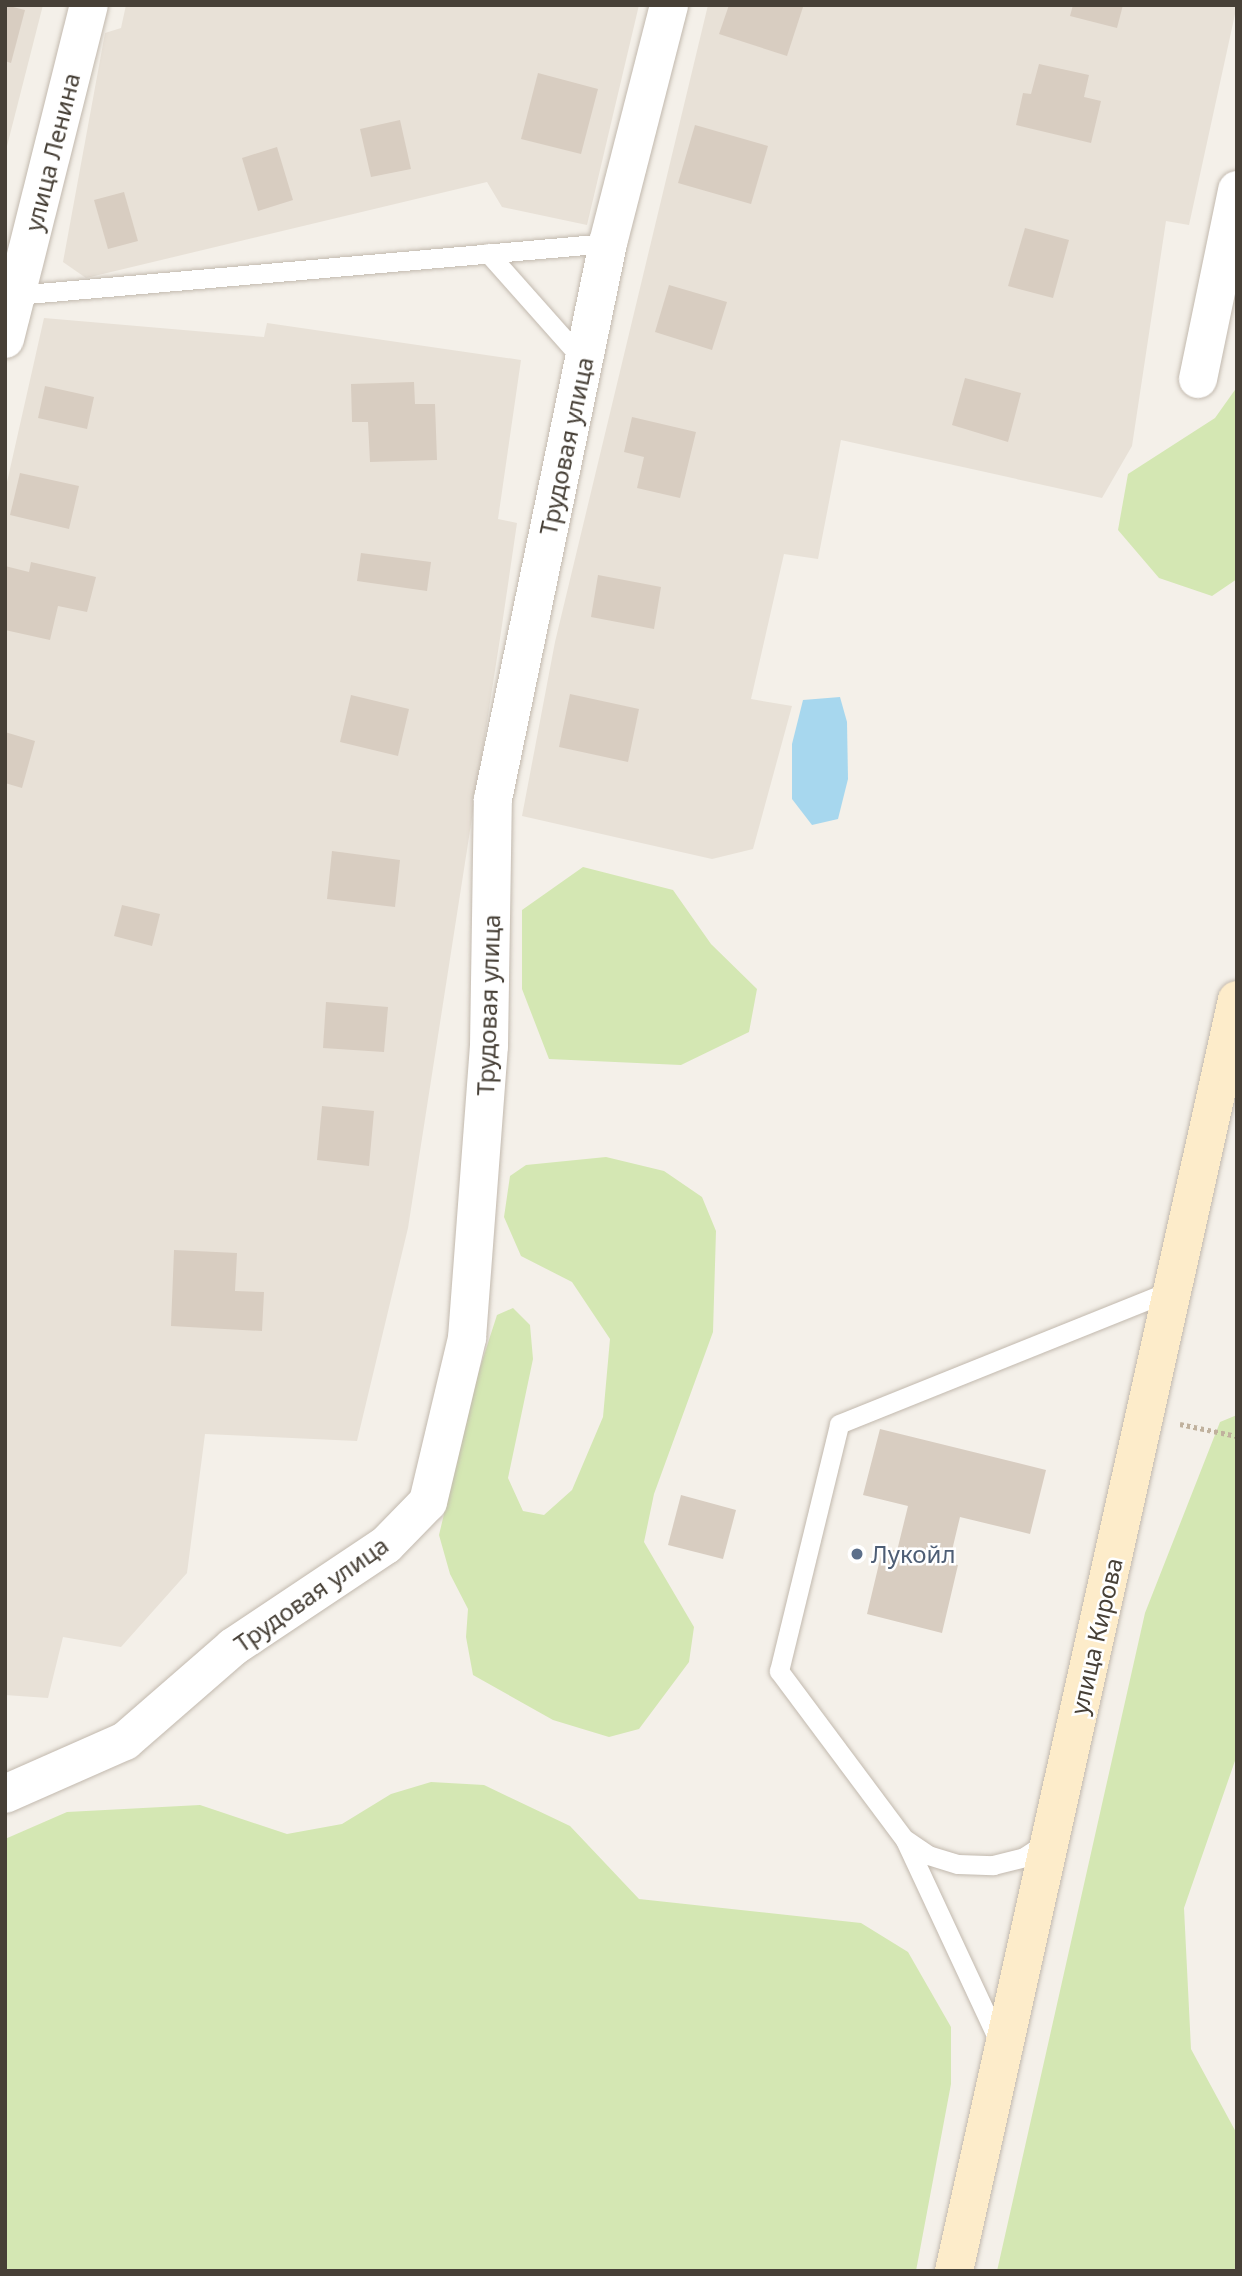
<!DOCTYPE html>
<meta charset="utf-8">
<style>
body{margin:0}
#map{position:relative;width:1242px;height:2276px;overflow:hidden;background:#f4f0e9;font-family:"Noto Sans",sans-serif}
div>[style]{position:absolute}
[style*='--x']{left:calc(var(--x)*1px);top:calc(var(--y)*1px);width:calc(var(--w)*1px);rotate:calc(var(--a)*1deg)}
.residential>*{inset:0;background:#e8e1d7}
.green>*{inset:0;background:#d4e7b3}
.water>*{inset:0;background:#a7d7ee}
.building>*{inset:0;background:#d8cdc1}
.path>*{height:4.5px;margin-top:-2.25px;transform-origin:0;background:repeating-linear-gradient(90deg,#c0b19d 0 3.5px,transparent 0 7px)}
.roads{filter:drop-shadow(0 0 2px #c2b9ae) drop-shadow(0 0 2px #c2b9ae)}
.service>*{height:19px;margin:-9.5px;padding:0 9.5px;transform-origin:9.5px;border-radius:9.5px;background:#fff}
.minor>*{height:38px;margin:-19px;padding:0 19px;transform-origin:19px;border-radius:19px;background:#fff}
.secondary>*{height:38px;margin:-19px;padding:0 19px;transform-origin:19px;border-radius:19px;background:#fdecca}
.dots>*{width:19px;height:19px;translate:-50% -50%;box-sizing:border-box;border:4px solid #fff;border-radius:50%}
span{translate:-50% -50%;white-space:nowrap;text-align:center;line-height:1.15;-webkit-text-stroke:5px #fff;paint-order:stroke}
.street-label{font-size:24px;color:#474037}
.service-label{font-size:24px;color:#4e5e75}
.left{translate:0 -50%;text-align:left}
.frame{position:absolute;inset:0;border:7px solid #474037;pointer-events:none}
</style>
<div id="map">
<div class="residential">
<i style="clip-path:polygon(5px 5px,43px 5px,5px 154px)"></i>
<i style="clip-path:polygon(126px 5px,639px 5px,587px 225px,502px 207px,487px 182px,86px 278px,63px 262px,105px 33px,121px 28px)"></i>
<i style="clip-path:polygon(708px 5px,1237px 5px,1189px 225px,1166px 221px,1132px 446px,1102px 498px,841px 440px,818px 559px,784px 554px,751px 699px,792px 706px,753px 849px,712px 859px,522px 816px,555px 642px)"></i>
<i style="clip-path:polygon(44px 318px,264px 337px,267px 323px,521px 360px,498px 519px,517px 523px,501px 632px,408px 1228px,357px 1441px,205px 1434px,187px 1573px,121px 1647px,63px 1637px,48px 1698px,5px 1695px,5px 491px)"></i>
</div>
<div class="green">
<i style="clip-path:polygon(1237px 387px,1237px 579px,1212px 596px,1159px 578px,1118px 530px,1128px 474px,1215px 418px)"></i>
<i style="clip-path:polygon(583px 867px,673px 890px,711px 944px,757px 989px,749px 1032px,681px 1065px,549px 1059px,522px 989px,522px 910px)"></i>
<i style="clip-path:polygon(606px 1157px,664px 1171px,702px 1197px,716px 1231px,713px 1332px,654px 1494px,644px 1542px,694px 1627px,689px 1662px,639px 1729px,609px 1737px,553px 1720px,473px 1675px,466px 1637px,468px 1609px,450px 1574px,439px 1535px,476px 1380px,497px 1315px,513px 1308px,530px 1325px,533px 1359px,508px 1478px,523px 1511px,544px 1515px,572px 1490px,603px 1417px,610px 1339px,572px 1282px,521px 1256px,504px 1217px,510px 1176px,526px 1165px)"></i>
<i style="clip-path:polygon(1237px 1415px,1237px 1755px,1184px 1908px,1191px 2049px,1237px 2134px,1237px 2271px,997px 2271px,1145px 1613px,1220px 1422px)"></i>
<i style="clip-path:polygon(431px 1782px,484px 1785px,570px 1826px,639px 1899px,861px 1923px,908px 1952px,951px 2027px,951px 2084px,916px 2271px,5px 2271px,5px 1839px,67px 1812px,200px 1805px,287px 1834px,342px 1824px,391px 1794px)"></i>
</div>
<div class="water">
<i style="clip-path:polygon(840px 697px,847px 722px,848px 779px,838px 819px,812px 825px,792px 799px,792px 744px,803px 700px)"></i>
</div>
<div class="building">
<i style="clip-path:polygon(5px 5px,25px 10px,11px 63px,5px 61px)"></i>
<i style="clip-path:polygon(729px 5px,803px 7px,787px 56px,719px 34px)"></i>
<i style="clip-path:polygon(1073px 5px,1123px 5px,1117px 28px,1070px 16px)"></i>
<i style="clip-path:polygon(1039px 64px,1089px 75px,1084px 97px,1101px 101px,1091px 143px,1016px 125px,1023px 93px,1031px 94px)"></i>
<i style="clip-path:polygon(538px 73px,598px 89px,581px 154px,521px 139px)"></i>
<i style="clip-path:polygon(400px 120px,411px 169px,371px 177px,360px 129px)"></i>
<i style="clip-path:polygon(695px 125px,768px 146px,751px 204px,678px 183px)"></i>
<i style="clip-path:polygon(277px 147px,293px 200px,258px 211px,242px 158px)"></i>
<i style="clip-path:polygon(124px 192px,138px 241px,108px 249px,94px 200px)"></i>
<i style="clip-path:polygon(1025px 228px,1069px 240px,1053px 298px,1008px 286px)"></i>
<i style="clip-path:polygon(669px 285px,727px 302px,712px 350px,655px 332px)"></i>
<i style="clip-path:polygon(965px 378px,1021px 393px,1008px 442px,952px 425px)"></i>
<i style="clip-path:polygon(414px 382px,415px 404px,435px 404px,437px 460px,370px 462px,368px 422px,352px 422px,351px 384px)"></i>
<i style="clip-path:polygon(45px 386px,94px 397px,87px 429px,38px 418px)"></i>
<i style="clip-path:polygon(632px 417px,696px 432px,680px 498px,637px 488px,644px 457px,624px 452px)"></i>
<i style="clip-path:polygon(20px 473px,79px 486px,69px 529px,10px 515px)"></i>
<i style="clip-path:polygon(361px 553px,431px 562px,427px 591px,357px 581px)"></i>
<i style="clip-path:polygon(31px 562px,96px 577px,87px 612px,58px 606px,50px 640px,5px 630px,5px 566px,29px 572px)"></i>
<i style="clip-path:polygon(598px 575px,661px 587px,654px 629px,591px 617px)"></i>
<i style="clip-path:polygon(570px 694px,639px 709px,628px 762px,559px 747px)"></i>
<i style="clip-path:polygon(351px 695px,409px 709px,398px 756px,340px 742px)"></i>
<i style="clip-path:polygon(5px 732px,35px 741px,22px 788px,5px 783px)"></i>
<i style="clip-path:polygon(332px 851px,400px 860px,395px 907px,327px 899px)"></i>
<i style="clip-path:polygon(122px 905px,160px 914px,152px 946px,114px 936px)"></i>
<i style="clip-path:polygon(326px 1002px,388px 1007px,384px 1052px,323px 1048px)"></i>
<i style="clip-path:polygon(322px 1106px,374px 1111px,369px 1166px,317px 1160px)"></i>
<i style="clip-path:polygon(174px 1250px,237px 1253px,235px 1291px,264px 1292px,262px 1331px,171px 1326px)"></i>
<i style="clip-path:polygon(880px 1429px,1046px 1470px,1030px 1534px,960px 1517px,949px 1563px,958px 1565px,942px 1633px,867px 1614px,883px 1547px,897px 1551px,908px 1506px,863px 1495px)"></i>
<i style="clip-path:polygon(681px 1495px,736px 1510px,723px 1559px,668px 1545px)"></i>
</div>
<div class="path">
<i style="--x:1180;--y:1424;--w:58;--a:11.9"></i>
</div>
<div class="roads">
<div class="service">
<i style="--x:488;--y:253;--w:144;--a:48.4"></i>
<i style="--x:16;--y:295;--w:594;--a:-5.02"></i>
<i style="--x:906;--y:1840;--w:27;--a:34"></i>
<i style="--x:928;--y:1855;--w:31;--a:17"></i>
<i style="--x:958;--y:1864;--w:35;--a:2"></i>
<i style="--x:993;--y:1865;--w:32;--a:-14"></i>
<i style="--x:1024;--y:1857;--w:27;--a:-33"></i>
<i style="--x:1001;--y:2046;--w:227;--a:-115"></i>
<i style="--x:905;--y:1840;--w:211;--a:-126.7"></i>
<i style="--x:779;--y:1671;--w:254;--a:-76.3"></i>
<i style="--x:839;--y:1424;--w:359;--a:-21.9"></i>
</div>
<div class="minor">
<i style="--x:5;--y:339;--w:344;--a:-75.9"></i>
<i style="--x:1198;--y:379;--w:193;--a:-78.3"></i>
<i style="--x:5;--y:1794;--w:131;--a:-23.8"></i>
<i style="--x:125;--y:1741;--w:143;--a:-41"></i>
<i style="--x:233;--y:1647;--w:184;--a:-33.7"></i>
<i style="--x:386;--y:1545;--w:60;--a:-45.7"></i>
<i style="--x:428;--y:1502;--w:169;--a:-76.6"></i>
<i style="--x:467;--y:1338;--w:293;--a:-85.7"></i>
<i style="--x:489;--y:1046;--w:247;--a:-89.1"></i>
<i style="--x:493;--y:799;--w:568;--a:-78.31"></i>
<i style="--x:608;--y:243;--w:246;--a:-75.6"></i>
</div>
<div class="secondary">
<i style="--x:954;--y:2271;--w:1302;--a:-77.45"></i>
</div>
</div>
<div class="dots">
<i style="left:857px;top:1554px;background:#5c6f8a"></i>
</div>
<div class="street-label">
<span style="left:52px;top:152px;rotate:-76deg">улица Ленина</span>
<span style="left:566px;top:446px;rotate:-78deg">Трудовая улица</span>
<span style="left:488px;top:1005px;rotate:-88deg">Трудовая улица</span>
<span style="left:311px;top:1594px;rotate:-35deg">Трудовая улица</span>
<span style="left:1096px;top:1636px;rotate:-77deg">улица Кирова</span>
</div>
<div class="service-label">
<span class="left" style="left:871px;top:1554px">Лукойл</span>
</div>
<div class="frame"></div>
</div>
